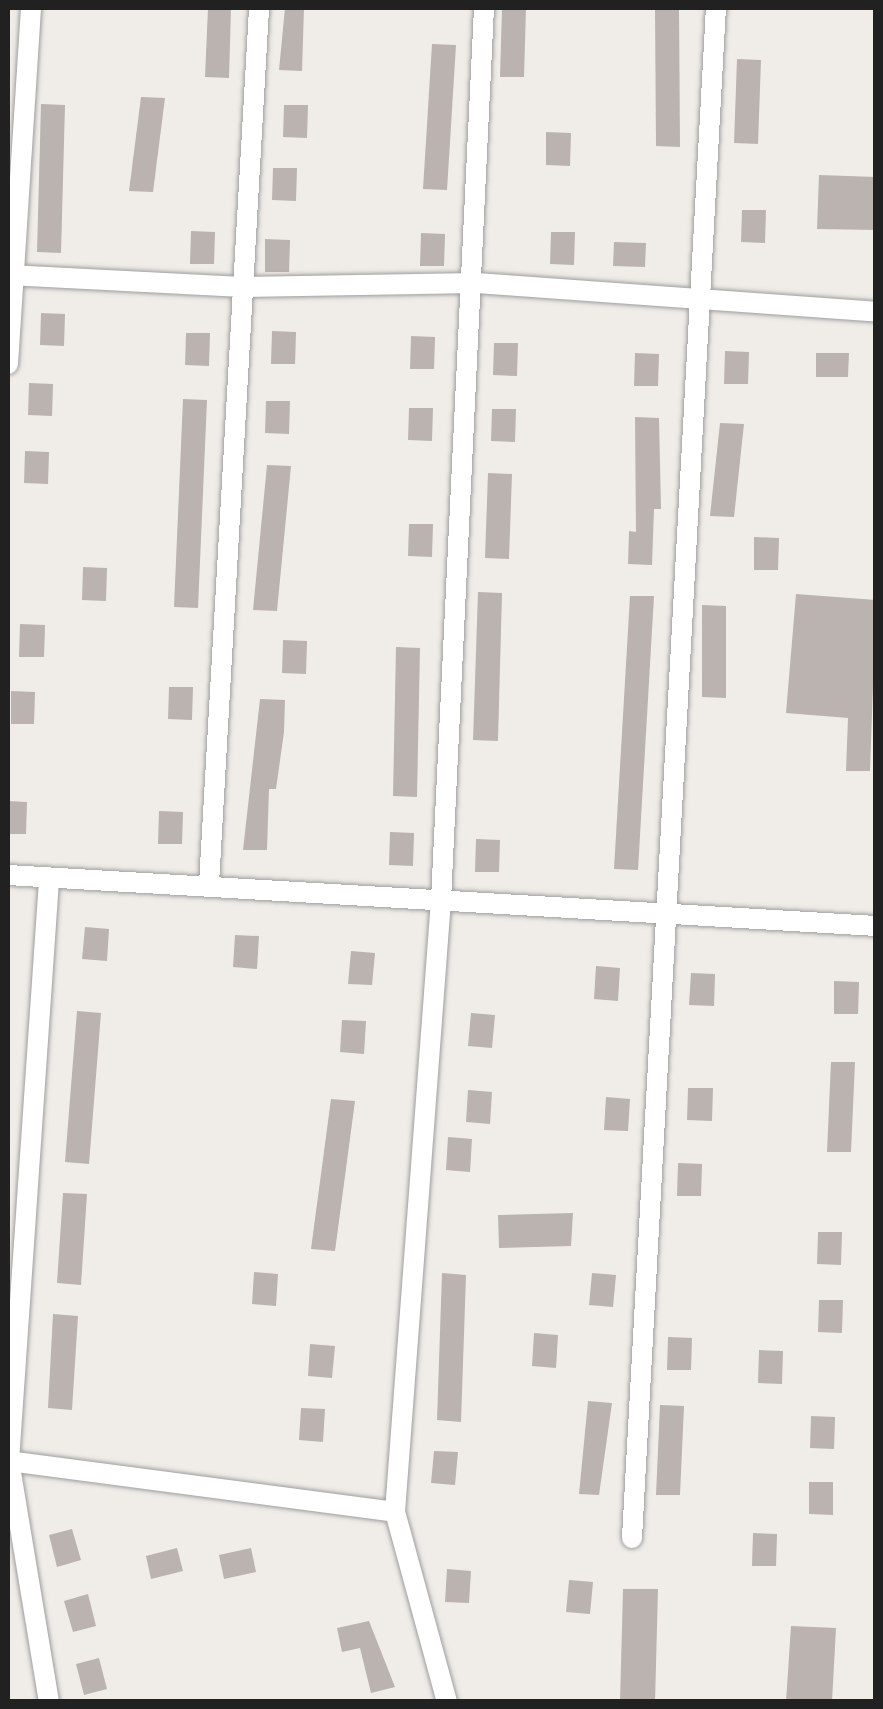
<!DOCTYPE html>
<style>
body{margin:0}
#map{position:relative;width:883px;height:1709px;overflow:hidden;background:#f0ede9;font-family:Commissioner,sans-serif}
div>[style]{position:absolute}
[style*='--x']{left:calc(var(--x)*1px);top:calc(var(--y)*1px);width:calc(var(--w)*1px);rotate:calc(var(--a)*1deg)}
.building>*{inset:0;background:#bab3af}
.roads{filter:drop-shadow(0 0 2px #9e9e9e) drop-shadow(0 0 2px #9e9e9e)}
.minor>*{height:20px;margin:-10px;padding:0 10px;transform-origin:10px;border-radius:10px;background:#fff}
span{translate:-50% -50%;white-space:nowrap;text-align:center;line-height:1.15;-webkit-text-stroke:8px #fff;paint-order:stroke}
.frame{position:absolute;inset:0;border:10px solid #212121;pointer-events:none}
</style>
<div id="map">
<div class="building">
<i style="clip-path:polygon(208px 8px,231px 8px,229px 78px,205px 77px)"></i>
<i style="clip-path:polygon(285px 8px,304px 8px,302px 71px,279px 70px)"></i>
<i style="clip-path:polygon(502px 8px,526px 8px,524px 77px,500px 77px)"></i>
<i style="clip-path:polygon(655px 8px,679px 8px,680px 147px,656px 146px)"></i>
<i style="clip-path:polygon(432px 44px,456px 45px,447px 190px,423px 189px)"></i>
<i style="clip-path:polygon(737px 59px,761px 60px,758px 144px,734px 143px)"></i>
<i style="clip-path:polygon(141px 97px,165px 98px,153px 192px,129px 191px)"></i>
<i style="clip-path:polygon(41px 104px,65px 105px,61px 253px,37px 252px)"></i>
<i style="clip-path:polygon(284px 105px,308px 105px,307px 138px,283px 137px)"></i>
<i style="clip-path:polygon(546px 132px,571px 133px,570px 166px,546px 165px)"></i>
<i style="clip-path:polygon(273px 168px,297px 168px,296px 201px,272px 200px)"></i>
<i style="clip-path:polygon(819px 175px,876px 177px,876px 230px,817px 229px)"></i>
<i style="clip-path:polygon(742px 210px,766px 210px,765px 243px,741px 242px)"></i>
<i style="clip-path:polygon(191px 231px,215px 232px,214px 264px,190px 264px)"></i>
<i style="clip-path:polygon(551px 232px,575px 232px,574px 265px,550px 264px)"></i>
<i style="clip-path:polygon(421px 233px,445px 234px,444px 266px,420px 266px)"></i>
<i style="clip-path:polygon(265px 239px,290px 240px,289px 272px,265px 272px)"></i>
<i style="clip-path:polygon(614px 242px,646px 243px,645px 267px,613px 266px)"></i>
<i style="clip-path:polygon(41px 313px,65px 314px,64px 346px,40px 345px)"></i>
<i style="clip-path:polygon(272px 331px,296px 332px,295px 364px,271px 364px)"></i>
<i style="clip-path:polygon(186px 333px,210px 333px,209px 366px,185px 365px)"></i>
<i style="clip-path:polygon(411px 336px,435px 337px,434px 369px,410px 369px)"></i>
<i style="clip-path:polygon(494px 343px,518px 343px,517px 376px,493px 375px)"></i>
<i style="clip-path:polygon(725px 351px,749px 352px,748px 384px,724px 384px)"></i>
<i style="clip-path:polygon(635px 353px,659px 354px,658px 386px,634px 386px)"></i>
<i style="clip-path:polygon(816px 353px,849px 353px,848px 377px,816px 377px)"></i>
<i style="clip-path:polygon(29px 383px,53px 384px,52px 416px,28px 415px)"></i>
<i style="clip-path:polygon(183px 399px,207px 400px,198px 608px,174px 607px)"></i>
<i style="clip-path:polygon(266px 401px,290px 401px,289px 434px,265px 433px)"></i>
<i style="clip-path:polygon(409px 408px,433px 408px,432px 441px,408px 440px)"></i>
<i style="clip-path:polygon(492px 409px,516px 409px,515px 442px,491px 441px)"></i>
<i style="clip-path:polygon(635px 417px,659px 418px,661px 509px,654px 509px,652px 565px,628px 564px,629px 531px,636px 532px)"></i>
<i style="clip-path:polygon(720px 423px,744px 424px,734px 517px,710px 516px)"></i>
<i style="clip-path:polygon(25px 451px,49px 452px,48px 484px,24px 483px)"></i>
<i style="clip-path:polygon(267px 465px,291px 466px,277px 611px,253px 610px)"></i>
<i style="clip-path:polygon(488px 473px,512px 474px,509px 559px,485px 558px)"></i>
<i style="clip-path:polygon(409px 524px,433px 524px,432px 557px,408px 556px)"></i>
<i style="clip-path:polygon(754px 537px,779px 538px,778px 570px,754px 570px)"></i>
<i style="clip-path:polygon(83px 567px,107px 568px,106px 601px,82px 600px)"></i>
<i style="clip-path:polygon(478px 592px,502px 593px,498px 741px,473px 740px)"></i>
<i style="clip-path:polygon(796px 594px,876px 600px,870px 771px,846px 771px,848px 718px,786px 713px)"></i>
<i style="clip-path:polygon(630px 596px,654px 596px,638px 870px,614px 869px)"></i>
<i style="clip-path:polygon(702px 605px,726px 606px,726px 698px,702px 697px)"></i>
<i style="clip-path:polygon(20px 624px,45px 625px,44px 657px,19px 657px)"></i>
<i style="clip-path:polygon(283px 640px,307px 641px,306px 674px,282px 673px)"></i>
<i style="clip-path:polygon(396px 647px,420px 648px,417px 797px,393px 796px)"></i>
<i style="clip-path:polygon(169px 687px,193px 687px,192px 720px,168px 719px)"></i>
<i style="clip-path:polygon(11px 691px,35px 692px,34px 724px,11px 724px)"></i>
<i style="clip-path:polygon(260px 699px,285px 700px,284px 732px,276px 789px,269px 789px,267px 850px,243px 850px)"></i>
<i style="clip-path:polygon(8px 801px,27px 802px,26px 834px,8px 834px)"></i>
<i style="clip-path:polygon(159px 811px,183px 812px,182px 844px,158px 844px)"></i>
<i style="clip-path:polygon(390px 832px,414px 833px,413px 866px,389px 865px)"></i>
<i style="clip-path:polygon(476px 839px,500px 840px,499px 872px,475px 872px)"></i>
<i style="clip-path:polygon(85px 927px,109px 929px,107px 961px,82px 959px)"></i>
<i style="clip-path:polygon(235px 935px,259px 936px,257px 969px,233px 967px)"></i>
<i style="clip-path:polygon(351px 951px,375px 953px,372px 985px,348px 984px)"></i>
<i style="clip-path:polygon(596px 966px,620px 968px,618px 1001px,594px 999px)"></i>
<i style="clip-path:polygon(691px 973px,715px 974px,714px 1006px,689px 1005px)"></i>
<i style="clip-path:polygon(834px 981px,859px 982px,858px 1014px,834px 1014px)"></i>
<i style="clip-path:polygon(77px 1011px,101px 1013px,89px 1164px,65px 1162px)"></i>
<i style="clip-path:polygon(471px 1013px,495px 1015px,492px 1048px,468px 1046px)"></i>
<i style="clip-path:polygon(342px 1020px,366px 1021px,364px 1054px,340px 1052px)"></i>
<i style="clip-path:polygon(831px 1062px,855px 1062px,851px 1152px,827px 1152px)"></i>
<i style="clip-path:polygon(688px 1088px,713px 1088px,712px 1121px,687px 1120px)"></i>
<i style="clip-path:polygon(468px 1090px,492px 1092px,490px 1124px,466px 1122px)"></i>
<i style="clip-path:polygon(606px 1097px,630px 1099px,628px 1131px,604px 1130px)"></i>
<i style="clip-path:polygon(331px 1099px,355px 1101px,335px 1251px,311px 1249px)"></i>
<i style="clip-path:polygon(448px 1137px,472px 1139px,470px 1172px,446px 1170px)"></i>
<i style="clip-path:polygon(678px 1163px,702px 1164px,701px 1196px,677px 1196px)"></i>
<i style="clip-path:polygon(63px 1193px,87px 1194px,81px 1285px,57px 1283px)"></i>
<i style="clip-path:polygon(573px 1213px,571px 1246px,499px 1248px,498px 1215px)"></i>
<i style="clip-path:polygon(818px 1232px,842px 1232px,841px 1265px,817px 1264px)"></i>
<i style="clip-path:polygon(254px 1272px,278px 1274px,276px 1306px,252px 1304px)"></i>
<i style="clip-path:polygon(442px 1273px,466px 1275px,461px 1422px,437px 1420px)"></i>
<i style="clip-path:polygon(592px 1273px,616px 1275px,613px 1307px,589px 1305px)"></i>
<i style="clip-path:polygon(819px 1300px,843px 1300px,842px 1333px,818px 1332px)"></i>
<i style="clip-path:polygon(53px 1314px,78px 1316px,72px 1410px,48px 1408px)"></i>
<i style="clip-path:polygon(534px 1333px,558px 1335px,556px 1368px,532px 1366px)"></i>
<i style="clip-path:polygon(668px 1337px,692px 1338px,691px 1370px,667px 1370px)"></i>
<i style="clip-path:polygon(310px 1344px,335px 1346px,332px 1378px,308px 1376px)"></i>
<i style="clip-path:polygon(759px 1350px,783px 1351px,782px 1384px,758px 1383px)"></i>
<i style="clip-path:polygon(588px 1401px,612px 1403px,599px 1495px,579px 1494px)"></i>
<i style="clip-path:polygon(660px 1405px,684px 1406px,680px 1495px,656px 1495px)"></i>
<i style="clip-path:polygon(301px 1408px,325px 1409px,323px 1442px,299px 1440px)"></i>
<i style="clip-path:polygon(811px 1416px,835px 1417px,834px 1449px,810px 1448px)"></i>
<i style="clip-path:polygon(434px 1451px,458px 1452px,455px 1485px,431px 1483px)"></i>
<i style="clip-path:polygon(809px 1482px,833px 1482px,833px 1515px,809px 1514px)"></i>
<i style="clip-path:polygon(72px 1529px,81px 1560px,57px 1567px,49px 1535px)"></i>
<i style="clip-path:polygon(753px 1533px,777px 1534px,776px 1566px,752px 1566px)"></i>
<i style="clip-path:polygon(177px 1548px,183px 1571px,151px 1579px,146px 1556px)"></i>
<i style="clip-path:polygon(251px 1548px,256px 1572px,224px 1579px,219px 1555px)"></i>
<i style="clip-path:polygon(447px 1569px,471px 1571px,469px 1603px,445px 1602px)"></i>
<i style="clip-path:polygon(569px 1580px,593px 1582px,590px 1614px,566px 1612px)"></i>
<i style="clip-path:polygon(623px 1589px,658px 1589px,655px 1702px,620px 1702px)"></i>
<i style="clip-path:polygon(88px 1594px,96px 1626px,73px 1632px,64px 1601px)"></i>
<i style="clip-path:polygon(369px 1621px,395px 1687px,371px 1693px,360px 1648px,342px 1652px,337px 1628px)"></i>
<i style="clip-path:polygon(791px 1626px,836px 1628px,832px 1702px,786px 1702px)"></i>
<i style="clip-path:polygon(99px 1658px,107px 1689px,84px 1695px,76px 1664px)"></i>
</div>
<div class="roads">
<div class="minor">
<i style="--x:8;--y:275;--w:235;--a:2.9"></i>
<i style="--x:243;--y:287;--w:233;--a:-1"></i>
<i style="--x:476;--y:283;--w:401;--a:4.1"></i>
<i style="--x:8;--y:364;--w:357;--a:-86.3"></i>
<i style="--x:8;--y:875;--w:869;--a:3.36"></i>
<i style="--x:209;--y:884;--w:877;--a:-86.73"></i>
<i style="--x:8;--y:1461;--w:390;--a:7.5"></i>
<i style="--x:632;--y:1538;--w:1532;--a:-86.86"></i>
<i style="--x:49;--y:1702;--w:244;--a:-99.4"></i>
<i style="--x:9;--y:1461;--w:582;--a:-86.06"></i>
<i style="--x:447;--y:1702;--w:197;--a:-105.3"></i>
<i style="--x:395;--y:1512;--w:614;--a:-85.7"></i>
<i style="--x:441;--y:900;--w:893;--a:-87.24"></i>
</div>
</div>
<div class="frame"></div>
</div>
